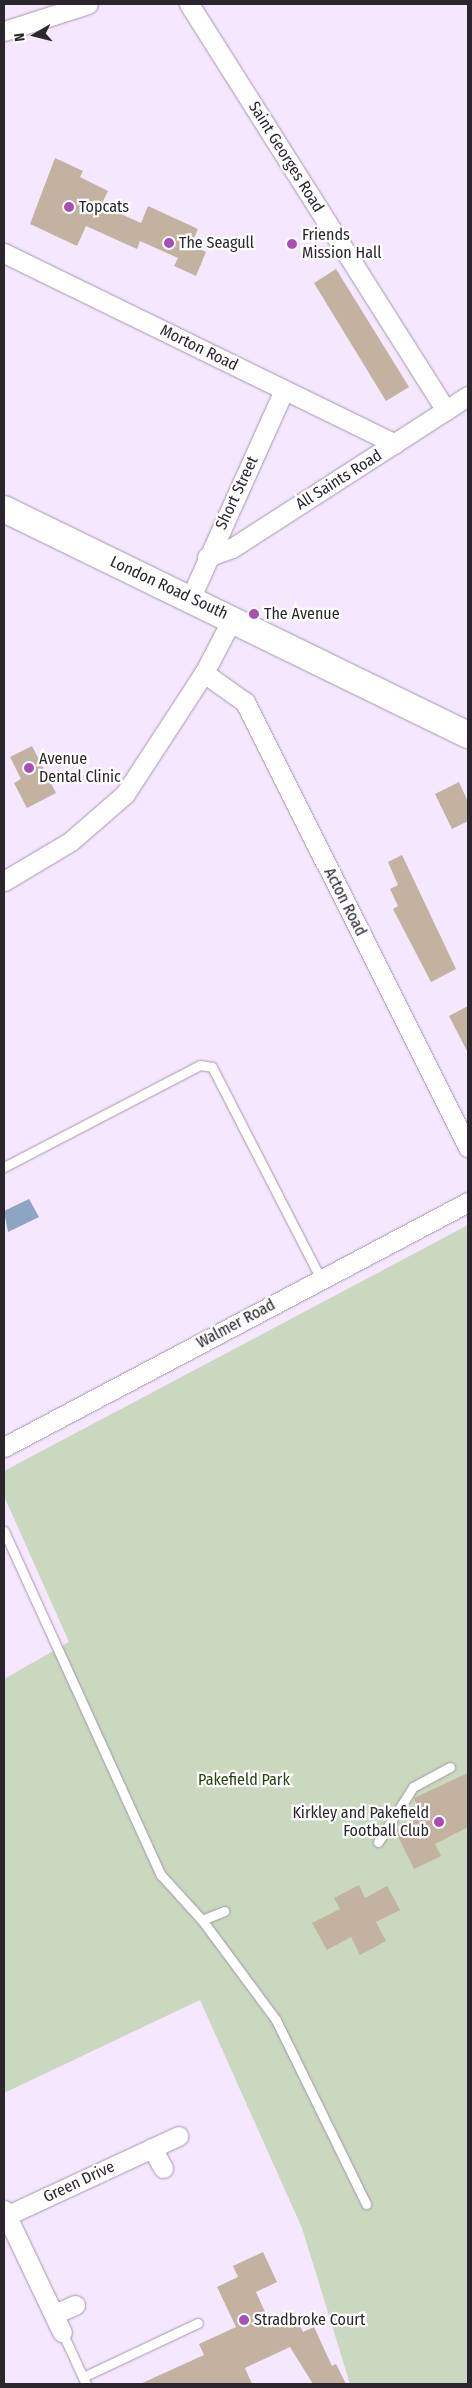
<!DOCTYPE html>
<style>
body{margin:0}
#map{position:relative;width:472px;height:2388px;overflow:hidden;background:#f5e7fd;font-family:"Fira Sans Condensed",sans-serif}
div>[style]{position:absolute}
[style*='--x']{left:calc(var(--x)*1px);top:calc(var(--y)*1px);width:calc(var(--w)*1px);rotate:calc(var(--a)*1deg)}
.green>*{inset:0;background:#c9d8be}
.water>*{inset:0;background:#8da5c5}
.building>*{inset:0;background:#c2b29f}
.roads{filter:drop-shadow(0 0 1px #a496ab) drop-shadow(0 0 1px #a496ab)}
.lane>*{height:9px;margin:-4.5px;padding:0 4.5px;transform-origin:4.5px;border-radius:4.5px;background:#fff}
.street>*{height:19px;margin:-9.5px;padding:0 9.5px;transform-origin:9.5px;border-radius:9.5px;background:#fff}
.secondary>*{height:26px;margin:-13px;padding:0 13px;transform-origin:13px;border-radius:13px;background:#fff}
.dots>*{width:14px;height:14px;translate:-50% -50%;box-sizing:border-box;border:2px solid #fff;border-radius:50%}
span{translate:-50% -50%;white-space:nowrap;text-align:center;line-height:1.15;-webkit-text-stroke:4.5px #fff;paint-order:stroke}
.street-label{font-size:16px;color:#2b262e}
.poi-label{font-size:16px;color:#2b262e}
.left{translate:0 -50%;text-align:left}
.right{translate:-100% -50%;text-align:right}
.park-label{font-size:16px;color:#2a440e}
.frame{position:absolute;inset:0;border:5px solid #2b262e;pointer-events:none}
.north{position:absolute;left:10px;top:10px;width:50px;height:50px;-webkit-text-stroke:4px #fff;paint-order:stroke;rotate:262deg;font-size:14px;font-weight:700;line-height:20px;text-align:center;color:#2b262e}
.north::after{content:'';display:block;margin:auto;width:18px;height:22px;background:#2b262e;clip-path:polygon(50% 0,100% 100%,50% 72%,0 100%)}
</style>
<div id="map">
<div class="green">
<i style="clip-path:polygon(468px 1225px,468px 2384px,350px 2384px,302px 2228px,200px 2000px,4px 2093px,4px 1679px,69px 1642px,4px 1496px,4px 1471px)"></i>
</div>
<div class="water">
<i style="clip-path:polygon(29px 1199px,39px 1217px,8px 1232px,4px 1211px)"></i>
</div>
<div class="building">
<i style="clip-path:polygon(55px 158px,83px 171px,80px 177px,108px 191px,101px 205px,141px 223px,148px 206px,198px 229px,191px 245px,206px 252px,196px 276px,174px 266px,178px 258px,140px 241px,137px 249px,86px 226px,77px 246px,30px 224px)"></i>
<i style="clip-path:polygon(336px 269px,409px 387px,386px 401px,314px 283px)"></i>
<i style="clip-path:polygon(32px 746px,56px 793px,27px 808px,14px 783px,21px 779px,10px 757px)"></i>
<i style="clip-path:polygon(459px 782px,468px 802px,468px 821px,452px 829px,435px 794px)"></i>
<i style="clip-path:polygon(402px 855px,456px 969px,431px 982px,393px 909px,398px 906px,390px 889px,398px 885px,388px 862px)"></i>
<i style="clip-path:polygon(468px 1006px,468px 1053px,449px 1016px)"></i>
<i style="clip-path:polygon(468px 1773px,468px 1827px,435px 1844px,441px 1856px,414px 1869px,395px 1830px,421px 1817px,414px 1798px)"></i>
<i style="clip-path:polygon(359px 1885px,365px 1898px,387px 1886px,400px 1910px,376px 1922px,386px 1941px,360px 1955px,351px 1937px,327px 1950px,312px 1923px,340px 1909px,334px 1898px)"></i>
<i style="clip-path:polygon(263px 2252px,277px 2282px,256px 2292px,270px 2323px,294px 2312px,303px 2332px,314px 2327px,332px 2366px,336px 2364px,346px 2384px,313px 2384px,290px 2347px,245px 2368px,252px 2384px,140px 2384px,204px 2355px,199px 2344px,236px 2327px,217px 2287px,238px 2277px,233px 2266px)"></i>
</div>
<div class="roads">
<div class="lane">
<i style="--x:4;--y:1167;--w:221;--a:-27.5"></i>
<i style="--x:200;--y:1065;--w:12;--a:9"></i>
<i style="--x:212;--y:1067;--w:238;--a:62.8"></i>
<i style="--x:4;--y:1531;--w:378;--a:65.5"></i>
<i style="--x:161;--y:1875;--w:61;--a:47.7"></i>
<i style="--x:202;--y:1920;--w:124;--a:53.5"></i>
<i style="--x:276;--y:2020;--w:205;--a:63.9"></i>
<i style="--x:378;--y:1842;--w:65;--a:-57.5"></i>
<i style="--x:413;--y:1787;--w:42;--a:-28.4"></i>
<i style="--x:202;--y:1920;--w:24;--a:-22"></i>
<i style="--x:62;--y:2332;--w:57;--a:65.2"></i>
<i style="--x:83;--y:2377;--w:127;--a:-25.2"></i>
</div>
<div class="street">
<i style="--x:189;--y:4;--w:481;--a:57.7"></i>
<i style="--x:4;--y:31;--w:88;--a:-17.8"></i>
<i style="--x:4;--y:253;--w:435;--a:26"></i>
<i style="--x:207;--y:557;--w:27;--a:-20"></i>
<i style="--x:232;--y:548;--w:281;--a:-32.8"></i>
<i style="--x:191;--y:597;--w:227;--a:-65.8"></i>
<i style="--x:204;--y:673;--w:50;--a:35.3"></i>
<i style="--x:245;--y:702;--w:498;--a:63.4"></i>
<i style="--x:4;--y:881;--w:78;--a:-30.8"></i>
<i style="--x:71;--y:841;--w:72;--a:-41"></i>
<i style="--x:125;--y:794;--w:145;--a:-56.9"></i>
<i style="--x:204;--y:673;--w:63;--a:-62.6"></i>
<i style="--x:4;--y:1447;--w:525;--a:-27.83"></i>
<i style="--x:152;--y:2148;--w:23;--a:61"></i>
<i style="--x:4;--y:2210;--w:135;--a:64.6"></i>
<i style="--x:6;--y:2216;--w:190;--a:-24.9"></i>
<i style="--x:54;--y:2314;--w:23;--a:-23"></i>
</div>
<div class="secondary">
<i style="--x:4;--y:509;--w:516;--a:25.97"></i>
</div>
</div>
<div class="dots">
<i style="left:69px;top:207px;background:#ab4db7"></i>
<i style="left:169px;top:243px;background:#ab4db7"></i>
<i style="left:292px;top:244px;background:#ab4db7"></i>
<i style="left:254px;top:614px;background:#ab4db7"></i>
<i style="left:29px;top:768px;background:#ab4db7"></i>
<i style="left:439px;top:1822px;background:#ab4db7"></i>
<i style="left:244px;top:2320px;background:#ab4db7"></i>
</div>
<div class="street-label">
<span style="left:286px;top:157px;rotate:58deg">Saint Georges Road</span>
<span style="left:199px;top:348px;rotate:26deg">Morton Road</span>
<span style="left:339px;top:480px;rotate:-32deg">All Saints Road</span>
<span style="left:237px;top:493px;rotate:-65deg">Short Street</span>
<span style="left:169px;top:588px;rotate:25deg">London Road South</span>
<span style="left:345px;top:902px;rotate:63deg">Acton Road</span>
<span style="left:236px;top:1324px;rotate:-28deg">Walmer Road</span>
<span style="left:79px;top:2182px;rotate:-25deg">Green Drive</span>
</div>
<div class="poi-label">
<span class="left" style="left:79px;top:207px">Topcats</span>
<span class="left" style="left:302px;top:244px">Friends<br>Mission Hall</span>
<span class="left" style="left:179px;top:243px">The Seagull</span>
<span class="left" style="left:264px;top:614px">The Avenue</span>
<span class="left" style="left:39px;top:768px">Avenue<br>Dental Clinic</span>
<span class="right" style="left:429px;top:1822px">Kirkley and Pakefield<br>Football Club</span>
<span class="left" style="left:254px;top:2320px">Stradbroke Court</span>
</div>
<div class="park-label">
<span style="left:244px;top:1780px">Pakefield Park</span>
</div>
<div class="frame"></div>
<div class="north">N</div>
</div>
